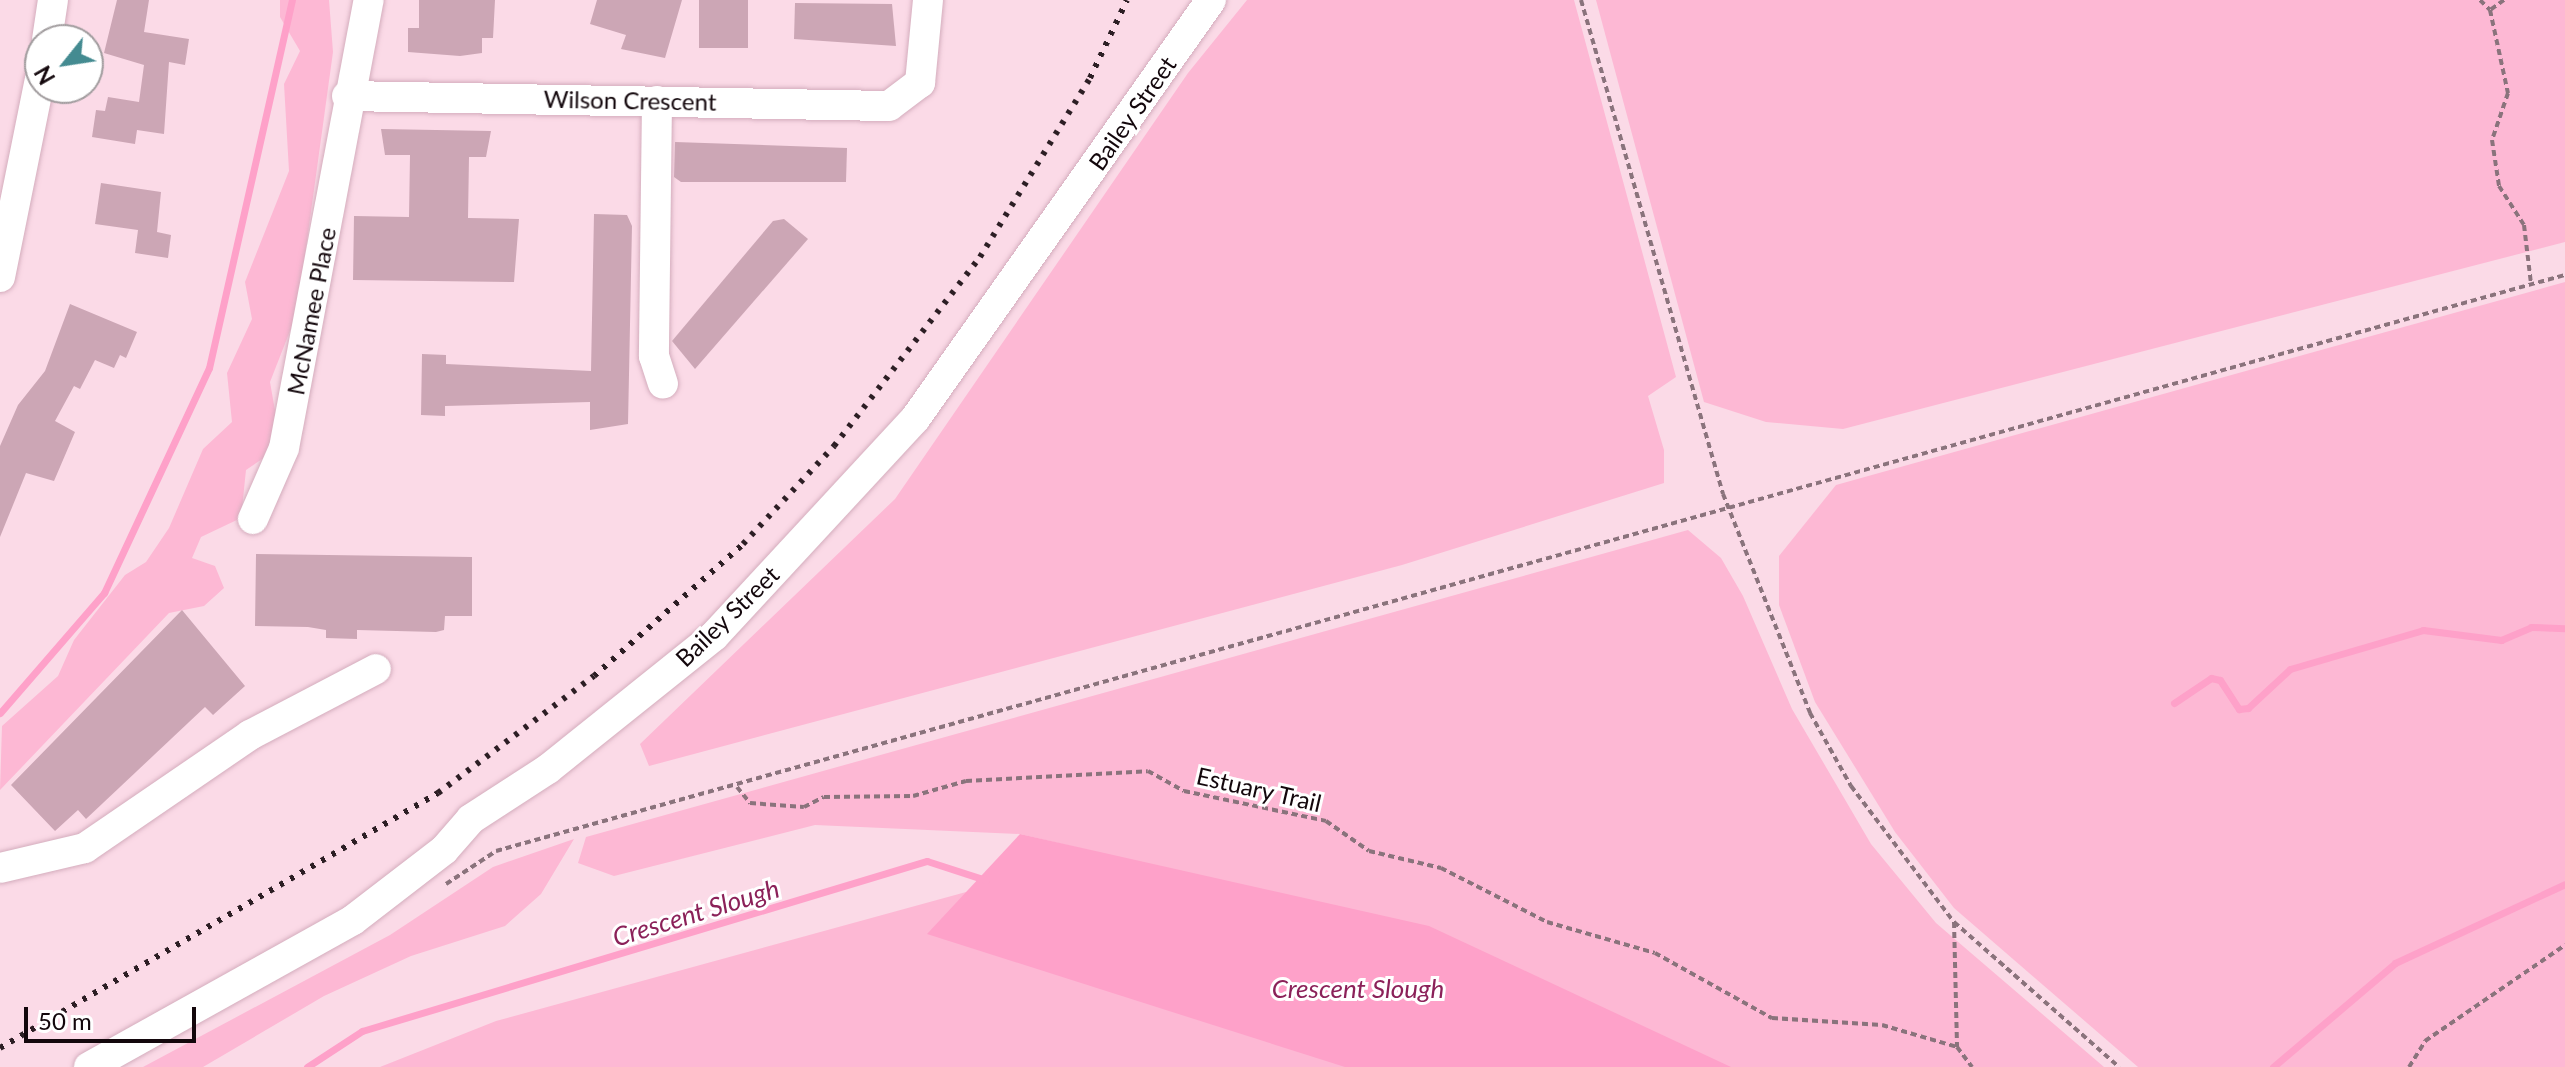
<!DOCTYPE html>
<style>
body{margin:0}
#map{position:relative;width:2565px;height:1067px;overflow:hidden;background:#fbdae7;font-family:Lato,sans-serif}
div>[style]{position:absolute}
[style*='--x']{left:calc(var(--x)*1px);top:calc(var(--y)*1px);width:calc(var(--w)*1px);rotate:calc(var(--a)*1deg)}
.green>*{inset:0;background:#fdb8d4}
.water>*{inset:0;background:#fea1c9}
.stream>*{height:7px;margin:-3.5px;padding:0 3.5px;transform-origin:3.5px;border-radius:3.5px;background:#fea1c9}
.building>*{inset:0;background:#cca6b5}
.path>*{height:4px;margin-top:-2px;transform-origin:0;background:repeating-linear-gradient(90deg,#8a737c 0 6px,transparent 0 10px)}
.roads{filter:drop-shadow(0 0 2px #d4adbd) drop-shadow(0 0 2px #d4adbd)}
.minor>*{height:30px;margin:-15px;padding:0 15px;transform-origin:15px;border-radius:15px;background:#fff}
.rail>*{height:6px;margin-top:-3px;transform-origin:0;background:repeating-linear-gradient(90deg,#2c1e24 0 4px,transparent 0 12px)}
span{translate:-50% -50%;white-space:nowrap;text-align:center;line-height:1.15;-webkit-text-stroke:6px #fff;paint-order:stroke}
.street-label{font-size:24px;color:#13070c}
.water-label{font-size:26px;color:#8b2159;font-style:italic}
.north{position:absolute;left:24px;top:24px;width:80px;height:80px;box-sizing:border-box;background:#fff;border:2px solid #a19c9e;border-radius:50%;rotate:240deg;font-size:22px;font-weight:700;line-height:32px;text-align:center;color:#13070c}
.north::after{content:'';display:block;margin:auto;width:28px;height:36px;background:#448b91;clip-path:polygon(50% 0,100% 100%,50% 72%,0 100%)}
.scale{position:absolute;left:24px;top:1007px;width:172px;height:36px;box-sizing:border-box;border:4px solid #13070c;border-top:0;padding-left:10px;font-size:24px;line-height:28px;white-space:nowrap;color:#13070c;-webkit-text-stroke:6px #fff;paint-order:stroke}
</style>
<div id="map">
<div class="green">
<i style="clip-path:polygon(280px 0,329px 0,333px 52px,297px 313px,270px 382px,277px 422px,268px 455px,246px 470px,241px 518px,201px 537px,192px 558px,215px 566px,224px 588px,204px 606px,169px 613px,0 790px,2px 726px,58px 676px,74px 640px,125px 575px,146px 562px,169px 528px,203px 449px,232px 422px,227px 373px,252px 319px,245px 282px,289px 171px,284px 84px,300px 51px,280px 17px)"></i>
<i style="clip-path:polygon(1247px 0,1574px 0,1676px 377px,1648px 396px,1664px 450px,1664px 483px,1402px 565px,649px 766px,640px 744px,895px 499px,1188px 73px)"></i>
<i style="clip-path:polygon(1596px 0,2565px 0,2565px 242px,1843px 429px,1766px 422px,1704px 402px)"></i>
<i style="clip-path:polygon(2565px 282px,2565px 1067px,2138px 1067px,1954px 908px,1895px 832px,1815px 702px,1779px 605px,1779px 556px,1836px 485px)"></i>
<i style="clip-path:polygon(1688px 530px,1721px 558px,1743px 596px,1792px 709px,1871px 844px,1936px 923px,2104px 1067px,380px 1067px,496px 1021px,1105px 854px,1020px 834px,815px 825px,614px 876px,578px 863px,586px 837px)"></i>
<i style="clip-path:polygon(574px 839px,541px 894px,505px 926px,411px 956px,324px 996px,203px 1067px,143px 1067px,390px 935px,493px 867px)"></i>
</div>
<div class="water">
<i style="clip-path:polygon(1020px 834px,1429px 926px,1731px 1067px,1345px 1067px,927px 934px)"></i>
</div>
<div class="stream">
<i style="--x:2174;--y:703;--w:45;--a:-34"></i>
<i style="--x:2211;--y:678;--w:9;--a:13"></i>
<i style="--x:2220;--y:680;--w:35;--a:57"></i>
<i style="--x:2239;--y:709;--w:9;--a:-6"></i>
<i style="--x:2248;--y:708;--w:57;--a:-42.9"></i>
<i style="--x:2290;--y:669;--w:139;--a:-16.3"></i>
<i style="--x:2423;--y:630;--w:79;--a:7.3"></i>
<i style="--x:2501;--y:640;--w:33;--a:-23"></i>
<i style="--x:2531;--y:627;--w:34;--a:2"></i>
<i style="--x:0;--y:713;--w:159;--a:-49.1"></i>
<i style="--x:104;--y:593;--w:248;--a:-65"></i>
<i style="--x:209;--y:368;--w:377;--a:-77.3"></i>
<i style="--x:307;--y:1067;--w:66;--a:-33.2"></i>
<i style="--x:362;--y:1031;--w:590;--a:-16.75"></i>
<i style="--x:927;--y:861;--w:62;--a:17.9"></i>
<i style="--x:2273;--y:1067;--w:160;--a:-40.4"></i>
<i style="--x:2395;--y:963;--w:187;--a:-24.9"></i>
</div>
<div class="building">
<i style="clip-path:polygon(117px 0,149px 0,144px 32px,189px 39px,185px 65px,169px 62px,164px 134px,137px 130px,135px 144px,92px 137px,96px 110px,105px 111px,108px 97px,139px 102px,144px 65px,104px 53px)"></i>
<i style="clip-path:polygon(419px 0,495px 0,493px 38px,482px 38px,482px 53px,460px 56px,408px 52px,408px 28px,419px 28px)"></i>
<i style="clip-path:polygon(597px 0,682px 0,665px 58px,621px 49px,626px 35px,590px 24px)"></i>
<i style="clip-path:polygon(699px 0,748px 0,748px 48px,699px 48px)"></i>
<i style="clip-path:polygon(795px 3px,892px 4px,896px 46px,794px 39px)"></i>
<i style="clip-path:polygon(381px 129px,491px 131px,486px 157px,469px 157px,468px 218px,519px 219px,514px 282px,353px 280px,354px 216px,409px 217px,410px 155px,385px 155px)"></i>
<i style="clip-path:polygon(675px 142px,847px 148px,846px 182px,681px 182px,674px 177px)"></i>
<i style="clip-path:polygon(101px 183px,161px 192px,157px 232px,171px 235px,168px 258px,135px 253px,138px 230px,95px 224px)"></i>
<i style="clip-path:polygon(594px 214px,627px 215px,632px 226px,628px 424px,590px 430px,590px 402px,445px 406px,445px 416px,421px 415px,422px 354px,446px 355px,446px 364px,591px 371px)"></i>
<i style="clip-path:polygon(784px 219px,808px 239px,695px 369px,672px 341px,773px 221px)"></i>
<i style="clip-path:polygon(70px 304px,137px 332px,126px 358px,120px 355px,114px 368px,95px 360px,80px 389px,74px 386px,55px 421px,75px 432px,54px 481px,26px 473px,0 537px,0 446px,18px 405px,45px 371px)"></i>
<i style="clip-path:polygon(256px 554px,472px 557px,472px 616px,445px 616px,444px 630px,436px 632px,357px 630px,357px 639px,326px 638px,326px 630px,308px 627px,255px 626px)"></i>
<i style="clip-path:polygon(182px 610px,245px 686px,213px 715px,205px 707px,86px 819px,78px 810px,55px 831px,11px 785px)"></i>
</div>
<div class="path">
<i style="--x:1581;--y:0;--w:514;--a:73.96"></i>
<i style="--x:1723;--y:494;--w:236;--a:68.3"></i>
<i style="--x:1810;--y:713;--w:84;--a:60.7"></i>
<i style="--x:1851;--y:786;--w:171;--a:52.9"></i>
<i style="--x:1954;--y:922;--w:220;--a:41.3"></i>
<i style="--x:2480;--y:0;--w:14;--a:45"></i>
<i style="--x:2504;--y:0;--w:17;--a:144"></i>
<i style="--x:2490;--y:10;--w:85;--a:77.8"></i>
<i style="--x:2508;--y:93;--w:50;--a:108.8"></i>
<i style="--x:2492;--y:140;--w:47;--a:81.3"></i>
<i style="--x:2499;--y:186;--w:46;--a:57.3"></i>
<i style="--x:2524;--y:225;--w:59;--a:83.2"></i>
<i style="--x:737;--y:787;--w:21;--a:51"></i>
<i style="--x:750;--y:803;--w:54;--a:4.2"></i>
<i style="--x:804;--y:807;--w:22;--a:-27"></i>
<i style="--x:824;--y:797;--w:89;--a:-0.6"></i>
<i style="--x:913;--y:796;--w:55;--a:-15.8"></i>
<i style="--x:966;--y:781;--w:182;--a:-3.1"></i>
<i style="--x:1148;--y:771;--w:41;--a:29.1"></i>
<i style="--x:1184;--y:791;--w:145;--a:11.9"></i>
<i style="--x:1326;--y:821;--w:52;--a:34.9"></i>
<i style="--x:1369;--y:851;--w:74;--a:13.3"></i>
<i style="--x:1441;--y:868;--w:119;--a:27"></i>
<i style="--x:1547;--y:922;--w:112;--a:16"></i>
<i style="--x:1655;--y:953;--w:134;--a:29.1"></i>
<i style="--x:1772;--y:1018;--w:110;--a:3.6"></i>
<i style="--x:1882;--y:1025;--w:78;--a:16.3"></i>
<i style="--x:1957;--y:1047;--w:25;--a:53"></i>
<i style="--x:446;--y:884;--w:60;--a:-33.4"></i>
<i style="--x:496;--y:851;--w:2148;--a:-15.56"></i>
<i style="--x:1954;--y:922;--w:125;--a:88.6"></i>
<i style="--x:2409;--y:1067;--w:31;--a:-58"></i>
<i style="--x:2425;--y:1041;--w:170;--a:-34.4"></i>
</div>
<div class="roads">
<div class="minor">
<i style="--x:47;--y:40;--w:40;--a:-81.5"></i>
<i style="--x:347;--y:96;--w:542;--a:1.06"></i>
<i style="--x:889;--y:106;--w:39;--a:-37"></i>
<i style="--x:920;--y:83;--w:83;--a:-84.5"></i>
<i style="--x:657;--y:101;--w:255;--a:90.7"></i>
<i style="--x:654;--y:356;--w:29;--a:72"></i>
<i style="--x:0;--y:277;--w:202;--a:-78.6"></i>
<i style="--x:253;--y:519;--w:77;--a:-66.4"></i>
<i style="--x:284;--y:448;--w:456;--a:-79.3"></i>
<i style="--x:0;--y:868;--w:87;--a:-13.2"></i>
<i style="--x:85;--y:848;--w:200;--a:-34.4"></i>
<i style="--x:250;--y:735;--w:142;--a:-27.6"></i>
<i style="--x:89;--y:1067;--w:302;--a:-29.1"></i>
<i style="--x:353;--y:920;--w:115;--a:-37.6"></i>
<i style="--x:444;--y:850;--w:41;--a:-48.9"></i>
<i style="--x:471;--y:819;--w:92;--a:-33"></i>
<i style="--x:548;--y:769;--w:213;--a:-38.7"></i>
<i style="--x:714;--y:636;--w:296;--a:-47.2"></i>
<i style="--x:915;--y:419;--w:513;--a:-54.76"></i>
</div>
</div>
<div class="rail">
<i style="--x:0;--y:1048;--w:507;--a:-30.21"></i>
<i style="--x:438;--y:793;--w:195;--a:-36.9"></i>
<i style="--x:594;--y:676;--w:199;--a:-41.5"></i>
<i style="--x:743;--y:544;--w:134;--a:-47.1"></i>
<i style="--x:834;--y:446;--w:239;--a:-52.3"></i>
<i style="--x:980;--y:257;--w:210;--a:-58.4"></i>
<i style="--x:1090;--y:78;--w:86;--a:-64.6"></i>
</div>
<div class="street-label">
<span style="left:630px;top:100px;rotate:1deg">Wilson Crescent</span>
<span style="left:1132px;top:113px;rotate:-55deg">Bailey Street</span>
<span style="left:311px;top:311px;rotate:-79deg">McNamee Place</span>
<span style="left:727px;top:616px;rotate:-44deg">Bailey Street</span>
<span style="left:1259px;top:789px;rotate:13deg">Estuary Trail</span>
</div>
<div class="water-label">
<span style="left:696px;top:913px;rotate:-17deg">Crescent Slough</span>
<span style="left:1358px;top:989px">Crescent Slough</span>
</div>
<div class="north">N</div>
<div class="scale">50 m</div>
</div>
